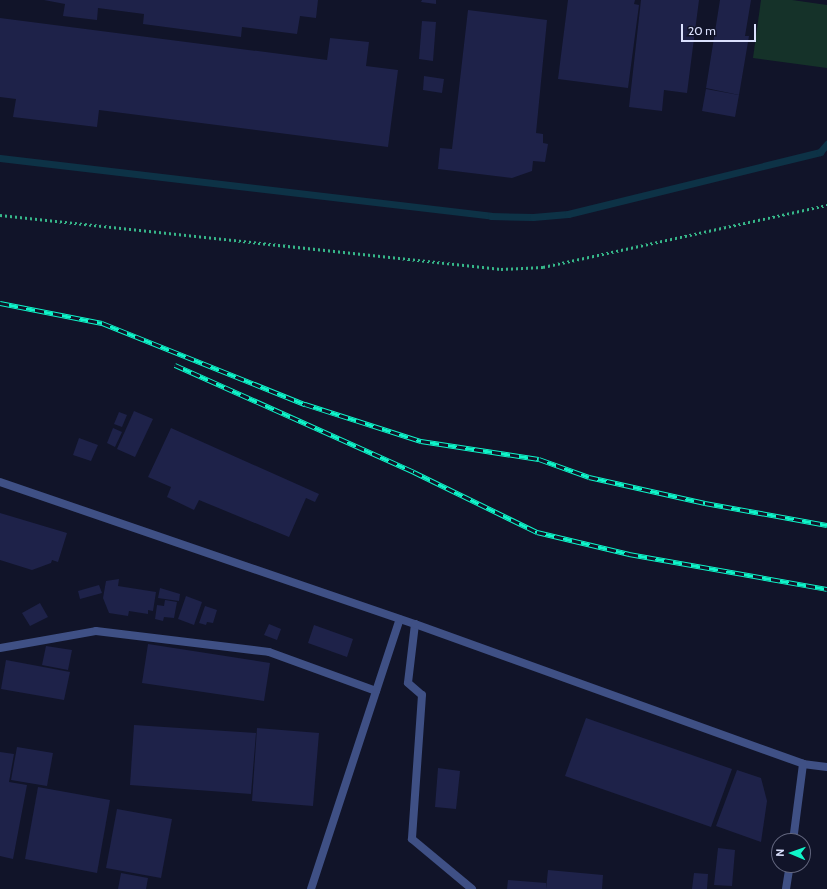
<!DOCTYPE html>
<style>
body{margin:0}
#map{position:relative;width:827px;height:889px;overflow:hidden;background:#111429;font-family:Cabin,sans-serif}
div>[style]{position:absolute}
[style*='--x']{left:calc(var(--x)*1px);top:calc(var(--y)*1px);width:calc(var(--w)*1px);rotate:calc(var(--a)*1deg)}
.green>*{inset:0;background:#153229}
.stream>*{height:7px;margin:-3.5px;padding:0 3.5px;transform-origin:3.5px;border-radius:3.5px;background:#0d3246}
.building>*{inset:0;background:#1e2249}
.path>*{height:2.5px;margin-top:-1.25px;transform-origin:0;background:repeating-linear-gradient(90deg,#36b689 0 2px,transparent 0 5px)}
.service>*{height:8px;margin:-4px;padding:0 4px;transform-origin:4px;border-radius:4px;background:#3f5085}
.tertiary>*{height:8px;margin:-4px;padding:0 4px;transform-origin:4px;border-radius:4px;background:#3f5085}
.rail>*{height:4.5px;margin-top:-2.25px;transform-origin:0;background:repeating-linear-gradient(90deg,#111429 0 9px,#0ff5c9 0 18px);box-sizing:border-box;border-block:1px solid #0ff5c9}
span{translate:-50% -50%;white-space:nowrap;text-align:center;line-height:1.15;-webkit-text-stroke:3.5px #111429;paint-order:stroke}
.north{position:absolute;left:771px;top:833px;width:40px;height:40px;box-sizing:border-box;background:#111429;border:1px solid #62667e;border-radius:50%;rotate:272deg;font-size:11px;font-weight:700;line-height:16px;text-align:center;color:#dbe1fd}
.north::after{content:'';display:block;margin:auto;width:14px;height:18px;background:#0ff5c9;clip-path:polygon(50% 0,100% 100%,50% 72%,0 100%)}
.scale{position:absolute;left:681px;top:24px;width:75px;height:18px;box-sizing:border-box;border:2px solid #dbe1fd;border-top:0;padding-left:5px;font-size:12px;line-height:14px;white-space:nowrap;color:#dbe1fd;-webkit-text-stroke:3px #111429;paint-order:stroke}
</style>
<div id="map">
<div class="green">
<i style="clip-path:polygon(761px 0,792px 0,827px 5px,827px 68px,753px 58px)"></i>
</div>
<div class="stream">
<i style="--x:0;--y:158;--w:494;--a:6.7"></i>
<i style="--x:491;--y:216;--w:42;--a:1.4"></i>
<i style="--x:533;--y:217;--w:35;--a:-5"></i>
<i style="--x:568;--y:214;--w:260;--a:-13.8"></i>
<i style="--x:820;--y:152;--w:11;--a:-49"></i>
</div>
<div class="building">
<i style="clip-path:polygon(44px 0,318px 0,316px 18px,300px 16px,297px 34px,242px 27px,241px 37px,143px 24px,144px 14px,98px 8px,97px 20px,63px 16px,65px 4px)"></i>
<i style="clip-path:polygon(422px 0,436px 0,436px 4px,421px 2px)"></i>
<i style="clip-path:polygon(568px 0,635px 0,634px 4px,639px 5px,628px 88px,558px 79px)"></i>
<i style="clip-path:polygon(641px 0,699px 0,687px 93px,664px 90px,662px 111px,629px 107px)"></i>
<i style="clip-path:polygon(720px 0,751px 0,745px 36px,749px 36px,739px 95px,706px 88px)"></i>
<i style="clip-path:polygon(468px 10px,547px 20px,536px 133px,543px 134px,543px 143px,548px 144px,545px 162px,533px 161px,532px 171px,512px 178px,438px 169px,440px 148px,452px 149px)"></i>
<i style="clip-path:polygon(0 18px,327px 60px,330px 38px,369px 42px,366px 66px,398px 70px,388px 147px,99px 110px,97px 127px,13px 117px,16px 99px,0 97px)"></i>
<i style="clip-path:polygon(422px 21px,436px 22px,433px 61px,419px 59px)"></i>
<i style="clip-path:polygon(424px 76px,444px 79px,442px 93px,423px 90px)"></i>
<i style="clip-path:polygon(706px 89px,739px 95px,735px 117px,702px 111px)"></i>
<i style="clip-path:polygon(134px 411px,153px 419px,135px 457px,117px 449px)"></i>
<i style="clip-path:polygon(119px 412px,127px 415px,122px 427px,114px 424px)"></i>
<i style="clip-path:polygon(113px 428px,122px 432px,115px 447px,107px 443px)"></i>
<i style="clip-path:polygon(171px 428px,319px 494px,315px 502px,306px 498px,289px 537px,199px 500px,194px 510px,167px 497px,171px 487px,148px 477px)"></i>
<i style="clip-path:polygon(79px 438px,98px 445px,91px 461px,73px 455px)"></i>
<i style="clip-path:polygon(0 513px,67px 533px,58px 562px,52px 560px,51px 563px,32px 570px,0 560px)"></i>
<i style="clip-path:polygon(119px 579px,118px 586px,156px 592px,153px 611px,148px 610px,148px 614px,129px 611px,128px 616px,109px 613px,103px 598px,106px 581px)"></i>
<i style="clip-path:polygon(99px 585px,102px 593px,80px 599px,78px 591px)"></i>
<i style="clip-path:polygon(160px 588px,180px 594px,179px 601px,158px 598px)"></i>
<i style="clip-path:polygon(186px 596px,202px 602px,194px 625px,178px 619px)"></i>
<i style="clip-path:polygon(165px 600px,177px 602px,174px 618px,164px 617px,163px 621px,155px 619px,157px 605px,164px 606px)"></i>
<i style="clip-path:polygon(40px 603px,48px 617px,30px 626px,22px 613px)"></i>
<i style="clip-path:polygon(205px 606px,217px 610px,213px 623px,207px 622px,206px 625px,199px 623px)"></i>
<i style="clip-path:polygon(269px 624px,281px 629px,277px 640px,264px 635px)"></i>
<i style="clip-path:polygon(314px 625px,353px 639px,347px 657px,308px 643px)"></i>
<i style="clip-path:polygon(148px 644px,270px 663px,264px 701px,142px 683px)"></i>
<i style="clip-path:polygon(46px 646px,72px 650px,68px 670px,42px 665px)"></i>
<i style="clip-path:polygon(6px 660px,70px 672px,64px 700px,1px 689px)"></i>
<i style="clip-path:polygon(586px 718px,732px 769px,711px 827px,565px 776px)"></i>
<i style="clip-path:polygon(134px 725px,256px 733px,251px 794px,130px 785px)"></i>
<i style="clip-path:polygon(257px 728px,319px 733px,313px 806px,252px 801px)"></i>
<i style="clip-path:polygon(17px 747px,53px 753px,47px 786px,11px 780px)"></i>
<i style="clip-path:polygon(0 752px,14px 754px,9px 782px,27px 785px,13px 859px,0 856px)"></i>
<i style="clip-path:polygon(438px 768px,460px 771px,456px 809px,435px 807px)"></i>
<i style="clip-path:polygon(737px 770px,761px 778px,767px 801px,761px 842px,716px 826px)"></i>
<i style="clip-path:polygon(38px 787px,110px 800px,97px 873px,25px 859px)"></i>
<i style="clip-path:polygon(117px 809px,172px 819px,161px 878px,106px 868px)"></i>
<i style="clip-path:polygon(718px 848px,735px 850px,732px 886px,714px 885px)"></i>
<i style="clip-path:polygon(548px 870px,603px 875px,602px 889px,546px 889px)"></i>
<i style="clip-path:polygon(121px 873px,148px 878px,146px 889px,118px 889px)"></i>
<i style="clip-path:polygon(694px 873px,708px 874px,707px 889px,692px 889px)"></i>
<i style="clip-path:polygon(508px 880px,546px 883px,546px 889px,507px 889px)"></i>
</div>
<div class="path">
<i style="--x:0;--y:215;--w:504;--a:6.15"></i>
<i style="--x:501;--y:269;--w:42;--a:-2.7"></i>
<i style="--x:543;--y:267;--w:291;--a:-12.3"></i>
</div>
<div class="service">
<i style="--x:415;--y:624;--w:59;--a:96.8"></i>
<i style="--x:408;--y:683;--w:18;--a:41"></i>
<i style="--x:422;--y:695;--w:144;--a:94"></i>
<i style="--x:412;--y:839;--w:78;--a:39.8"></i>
<i style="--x:0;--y:648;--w:97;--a:-10"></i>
<i style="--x:96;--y:631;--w:174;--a:6.9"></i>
<i style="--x:269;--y:652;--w:114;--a:20"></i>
<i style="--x:311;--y:889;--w:284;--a:-71.8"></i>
</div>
<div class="tertiary">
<i style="--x:0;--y:482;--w:439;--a:18.9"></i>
<i style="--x:415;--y:624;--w:412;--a:19.8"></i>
<i style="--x:803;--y:764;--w:24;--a:7"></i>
<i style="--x:793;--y:841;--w:78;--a:-82.6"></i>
<i style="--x:786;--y:889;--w:24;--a:-81"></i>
</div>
<div class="rail">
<i style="--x:0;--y:303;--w:104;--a:11.1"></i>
<i style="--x:102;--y:323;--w:219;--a:21.8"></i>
<i style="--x:305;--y:404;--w:122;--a:17.7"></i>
<i style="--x:421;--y:441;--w:119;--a:8.7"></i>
<i style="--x:539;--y:459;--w:53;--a:19.8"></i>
<i style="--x:589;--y:477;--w:119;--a:12.6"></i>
<i style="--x:705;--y:503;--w:124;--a:10.2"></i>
<i style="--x:175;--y:365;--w:262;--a:24.1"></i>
<i style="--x:414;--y:472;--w:137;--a:26"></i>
<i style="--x:537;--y:532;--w:95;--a:13.4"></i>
<i style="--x:629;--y:554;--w:201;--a:10"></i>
</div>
<div class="north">N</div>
<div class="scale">20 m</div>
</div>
